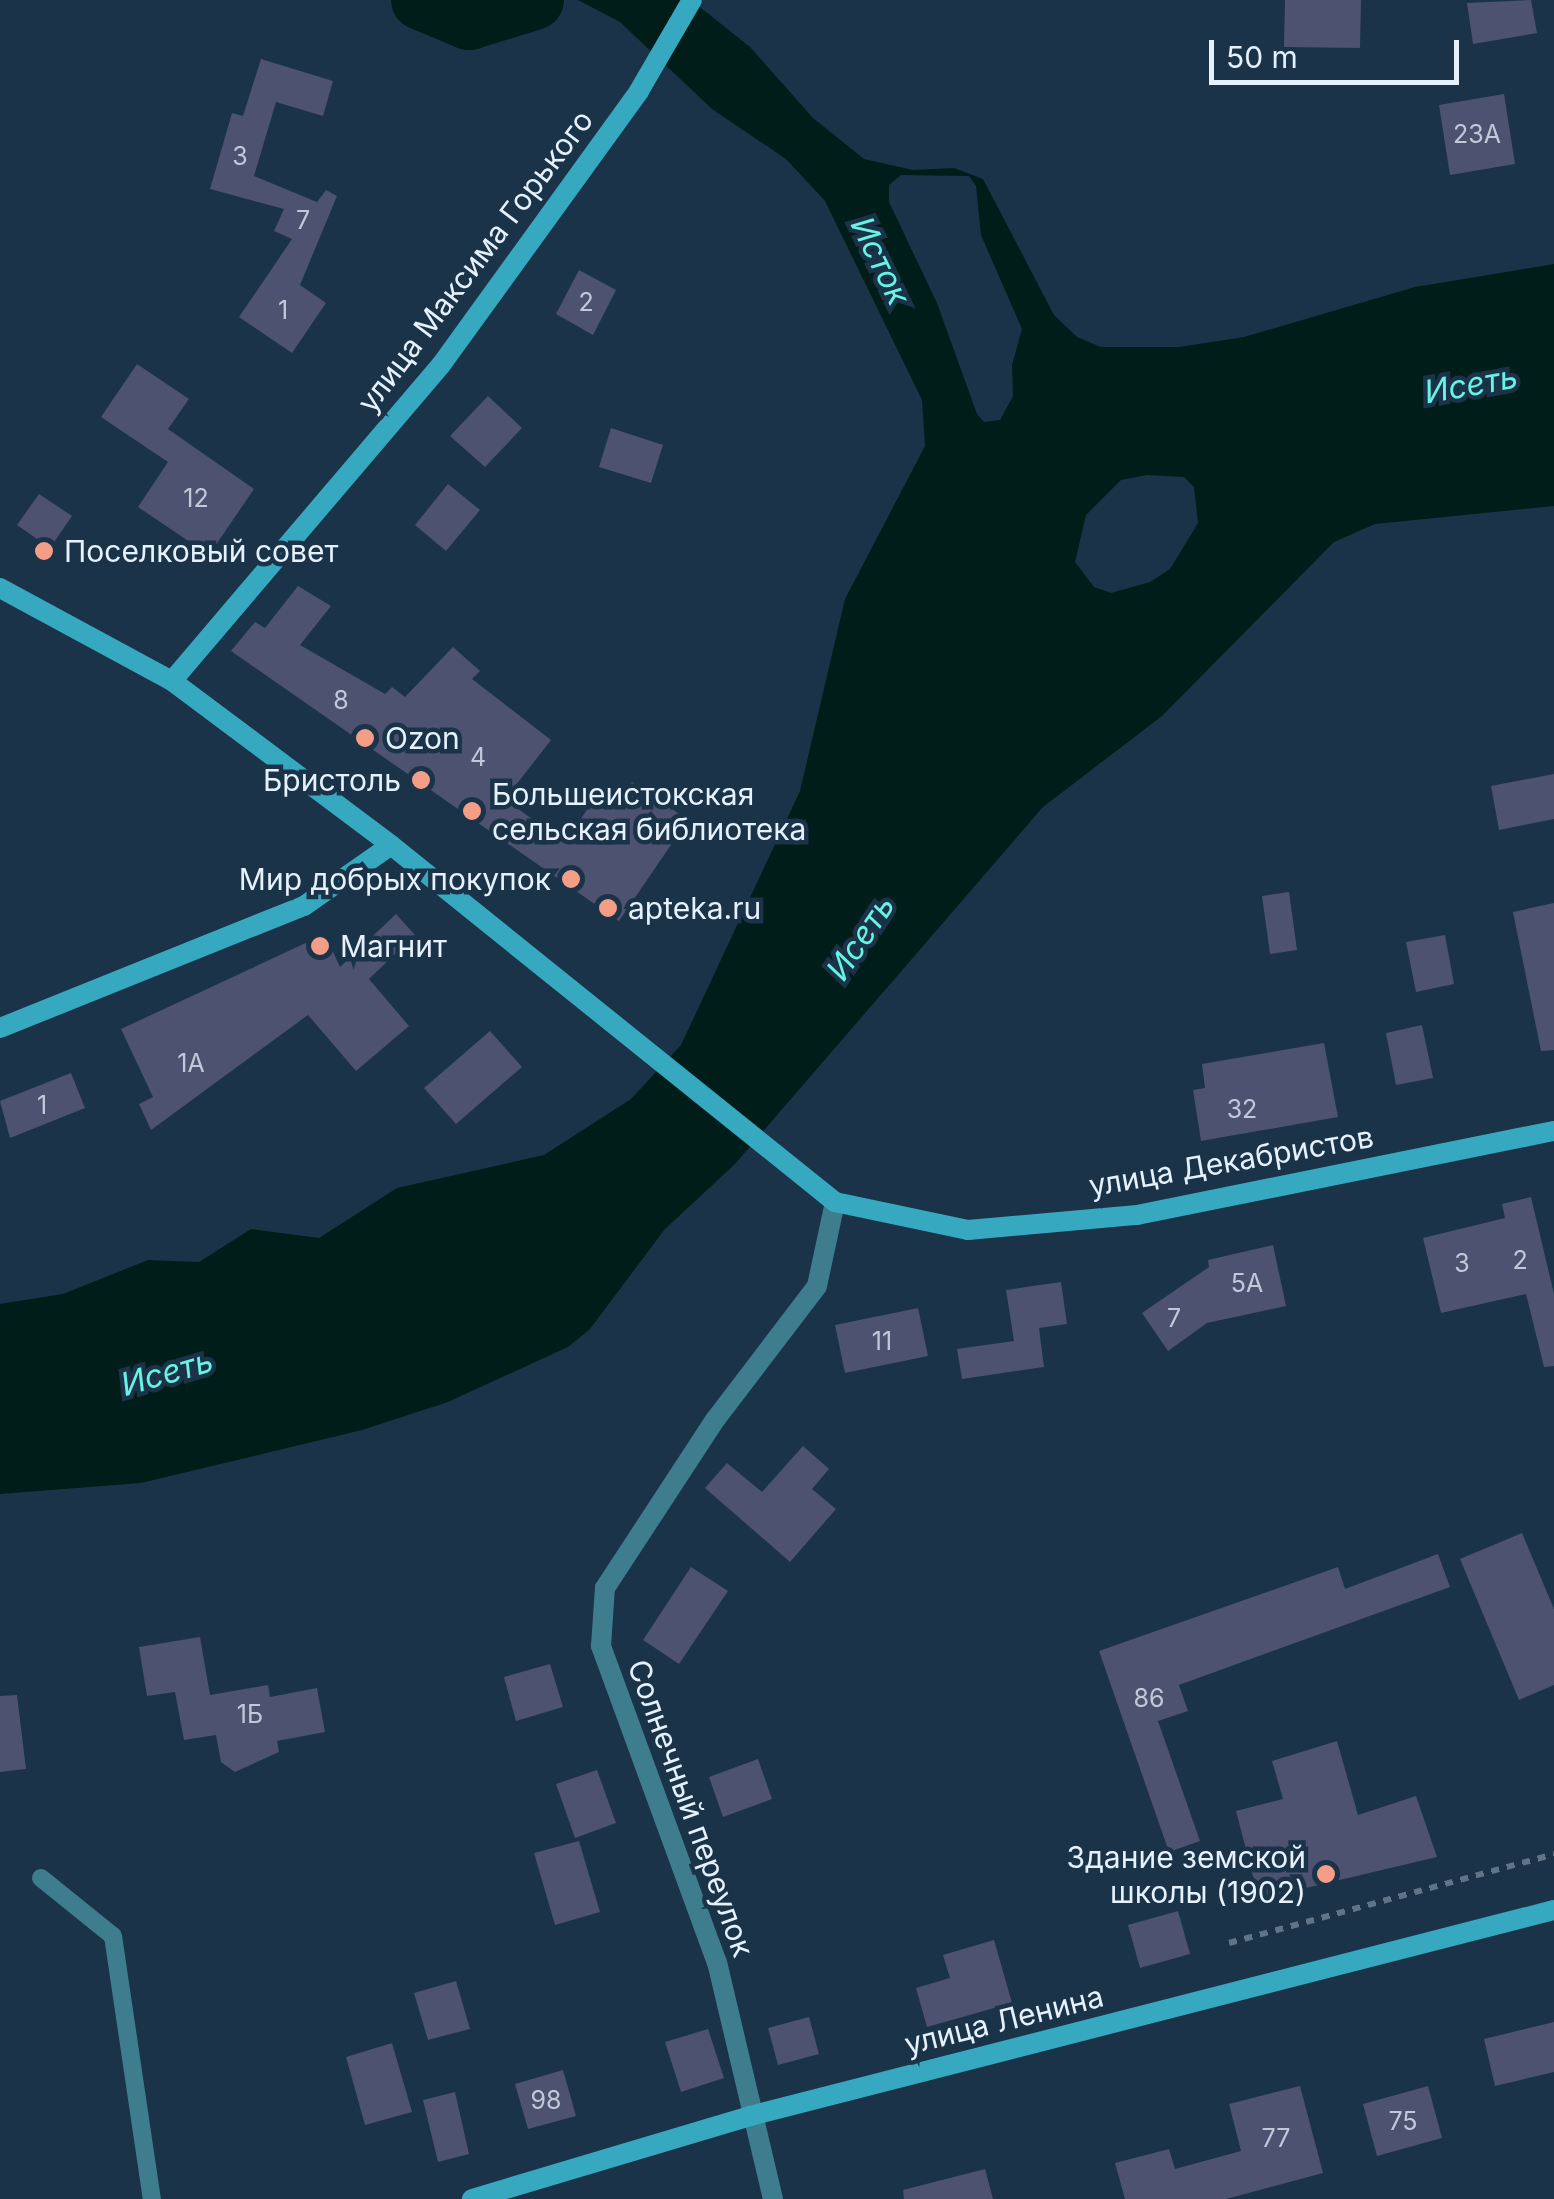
<!DOCTYPE html>
<meta charset="utf-8">
<style>
body{margin:0}
#map{position:relative;width:1554px;height:2199px;overflow:hidden;background:#1a3348;font-family:Inter,sans-serif}
div>[style]{position:absolute}
[style*='--x']{left:calc(var(--x)*1px);top:calc(var(--y)*1px);width:calc(var(--w)*1px);rotate:calc(var(--a)*1deg)}
.water>*{inset:0;background:#001d19}
.river>*{height:60px;margin:-30px;padding:0 30px;transform-origin:30px;border-radius:30px;background:#001d19}
.building>*{inset:0;background:#4c5270}
.path>*{height:6px;margin-top:-3px;transform-origin:0;background:repeating-linear-gradient(90deg,#607486 0 8px,transparent 0 16px)}
.lane>*{height:18px;margin:-9px;padding:0 9px;transform-origin:9px;border-radius:9px;background:#3d7d8d}
.street>*{height:20px;margin:-10px;padding:0 10px;transform-origin:10px;border-radius:10px;background:#3d7d8d}
.secondary>*{height:20px;margin:-10px;padding:0 10px;transform-origin:10px;border-radius:10px;background:#36a8c0}
.dots>*{width:28px;height:28px;translate:-50% -50%;box-sizing:border-box;border:5px solid #1a3348;border-radius:50%}
span{translate:-50% -50%;white-space:nowrap;text-align:center;line-height:1.15;-webkit-text-stroke:9px #1a3348;paint-order:stroke}
.number-label{font-size:25px;color:#bfc9d9}
.number-label span{-webkit-text-stroke-width:0}
.street-label{font-size:30px;color:#e5f1fc}
.poi-label{font-size:30px;color:#e5f1fc}
.left{translate:0 -50%;text-align:left}
.right{translate:-100% -50%;text-align:right}
.water-label{font-size:32px;color:#67f4e5;font-style:italic}
.scale{position:absolute;left:1209px;top:40px;width:250px;height:45px;box-sizing:border-box;border:5px solid #e5f1fc;border-top:0;padding-left:12px;font-size:30px;line-height:35px;white-space:nowrap;color:#e5f1fc;-webkit-text-stroke:8px #1a3348;paint-order:stroke}
</style>
<div id="map">
<div class="water">
<i style="clip-path:polygon(evenodd,578px 0,691px 0,750px 47px,813px 118px,864px 159px,913px 170px,954px 168px,983px 179px,1054px 315px,1077px 337px,1101px 347px,1179px 347px,1244px 337px,1415px 287px,1554px 264px,1554px 506px,1375px 524px,1334px 542px,1162px 716px,1043px 807px,734px 1165px,665px 1229px,590px 1329px,568px 1347px,448px 1402px,362px 1430px,141px 1483px,0 1494px,0 1304px,63px 1294px,148px 1260px,199px 1262px,251px 1229px,319px 1238px,397px 1188px,544px 1155px,631px 1099px,681px 1045px,800px 791px,845px 599px,925px 446px,922px 400px,825px 201px,786px 159px,712px 109px,620px 22px,578px 0,901px 175px,969px 176px,976px 186px,981px 235px,1022px 329px,1012px 365px,1013px 396px,1000px 420px,984px 422px,977px 414px,937px 303px,889px 202px,889px 185px,901px 175px,578px 0,1147px 475px,1184px 477px,1194px 487px,1198px 523px,1170px 569px,1150px 582px,1111px 593px,1094px 587px,1075px 562px,1086px 515px,1121px 480px,1147px 475px)"></i>
</div>
<div class="river">
<i style="--x:421;--y:0;--w:52;--a:22.6"></i>
<i style="--x:469;--y:20;--w:68;--a:-17.1"></i>
</div>
<div class="building">
<i style="clip-path:polygon(1285px 0,1361px 0,1360px 48px,1284px 47px)"></i>
<i style="clip-path:polygon(1531px 0,1537px 33px,1473px 44px,1467px 3px)"></i>
<i style="clip-path:polygon(261px 59px,333px 81px,323px 116px,276px 102px,254px 176px,317px 202px,326px 190px,337px 196px,300px 285px,326px 303px,292px 353px,239px 317px,292px 239px,274px 231px,284px 209px,210px 189px,232px 113px,243px 116px)"></i>
<i style="clip-path:polygon(1504px 94px,1515px 164px,1450px 175px,1439px 105px)"></i>
<i style="clip-path:polygon(579px 270px,616px 290px,593px 335px,556px 314px)"></i>
<i style="clip-path:polygon(137px 364px,189px 399px,168px 429px,254px 489px,209px 555px,138px 507px,168px 462px,101px 417px)"></i>
<i style="clip-path:polygon(488px 396px,522px 428px,485px 467px,450px 436px)"></i>
<i style="clip-path:polygon(611px 428px,663px 445px,651px 483px,599px 467px)"></i>
<i style="clip-path:polygon(448px 484px,480px 510px,446px 551px,415px 525px)"></i>
<i style="clip-path:polygon(39px 494px,72px 516px,50px 548px,17px 525px)"></i>
<i style="clip-path:polygon(298px 586px,331px 606px,300px 645px,385px 694px,392px 687px,405px 697px,453px 647px,480px 671px,472px 679px,551px 740px,505px 799px,564px 843px,598px 794px,615px 807px,632px 782px,688px 820px,619px 921px,231px 651px,255px 622px,265px 628px)"></i>
<i style="clip-path:polygon(1554px 774px,1554px 819px,1499px 830px,1491px 786px)"></i>
<i style="clip-path:polygon(1289px 892px,1297px 950px,1270px 954px,1262px 896px)"></i>
<i style="clip-path:polygon(1554px 903px,1554px 1050px,1541px 1051px,1513px 912px)"></i>
<i style="clip-path:polygon(396px 914px,415px 935px,369px 979px,409px 1026px,356px 1071px,308px 1015px,151px 1130px,139px 1104px,153px 1097px,121px 1029px,325px 934px,340px 967px)"></i>
<i style="clip-path:polygon(1445px 935px,1454px 984px,1416px 992px,1406px 942px)"></i>
<i style="clip-path:polygon(1422px 1025px,1433px 1078px,1396px 1085px,1386px 1033px)"></i>
<i style="clip-path:polygon(490px 1031px,522px 1067px,456px 1124px,424px 1088px)"></i>
<i style="clip-path:polygon(1324px 1043px,1338px 1117px,1201px 1141px,1193px 1090px,1205px 1088px,1202px 1064px)"></i>
<i style="clip-path:polygon(71px 1073px,85px 1108px,10px 1138px,0 1101px)"></i>
<i style="clip-path:polygon(1531px 1197px,1554px 1294px,1554px 1366px,1544px 1367px,1526px 1294px,1441px 1313px,1423px 1238px,1505px 1218px,1502px 1204px)"></i>
<i style="clip-path:polygon(1273px 1245px,1286px 1306px,1207px 1323px,1168px 1351px,1142px 1313px,1209px 1267px,1208px 1260px)"></i>
<i style="clip-path:polygon(1061px 1282px,1067px 1324px,1039px 1328px,1044px 1367px,962px 1379px,957px 1349px,1014px 1341px,1006px 1290px)"></i>
<i style="clip-path:polygon(918px 1308px,928px 1356px,845px 1373px,835px 1325px)"></i>
<i style="clip-path:polygon(803px 1446px,829px 1469px,812px 1489px,836px 1509px,790px 1562px,705px 1488px,727px 1463px,762px 1492px)"></i>
<i style="clip-path:polygon(1522px 1533px,1554px 1609px,1554px 1685px,1519px 1700px,1460px 1559px)"></i>
<i style="clip-path:polygon(1438px 1554px,1450px 1587px,1179px 1685px,1188px 1711px,1158px 1721px,1200px 1841px,1169px 1852px,1099px 1651px,1338px 1567px,1345px 1589px)"></i>
<i style="clip-path:polygon(691px 1567px,728px 1591px,679px 1664px,643px 1640px)"></i>
<i style="clip-path:polygon(200px 1637px,210px 1695px,268px 1685px,270px 1697px,317px 1688px,325px 1732px,277px 1741px,279px 1752px,235px 1772px,221px 1762px,216px 1735px,184px 1740px,175px 1692px,147px 1696px,139px 1647px)"></i>
<i style="clip-path:polygon(550px 1664px,563px 1707px,516px 1721px,504px 1677px)"></i>
<i style="clip-path:polygon(17px 1695px,26px 1769px,0 1772px,0 1696px)"></i>
<i style="clip-path:polygon(1337px 1741px,1358px 1815px,1416px 1796px,1437px 1857px,1259px 1899px,1236px 1811px,1283px 1799px,1272px 1761px)"></i>
<i style="clip-path:polygon(758px 1759px,772px 1799px,723px 1817px,709px 1777px)"></i>
<i style="clip-path:polygon(597px 1770px,616px 1823px,575px 1838px,556px 1784px)"></i>
<i style="clip-path:polygon(579px 1841px,600px 1912px,555px 1925px,534px 1853px)"></i>
<i style="clip-path:polygon(1178px 1911px,1190px 1954px,1140px 1968px,1128px 1925px)"></i>
<i style="clip-path:polygon(994px 1940px,1012px 2003px,927px 2027px,916px 1988px,950px 1978px,943px 1955px)"></i>
<i style="clip-path:polygon(456px 1981px,470px 2029px,428px 2040px,414px 1993px)"></i>
<i style="clip-path:polygon(809px 2017px,819px 2054px,778px 2065px,768px 2028px)"></i>
<i style="clip-path:polygon(1554px 2022px,1554px 2072px,1495px 2086px,1484px 2039px)"></i>
<i style="clip-path:polygon(708px 2029px,724px 2078px,681px 2092px,665px 2042px)"></i>
<i style="clip-path:polygon(392px 2043px,412px 2112px,365px 2125px,346px 2057px)"></i>
<i style="clip-path:polygon(563px 2070px,576px 2116px,528px 2129px,515px 2084px)"></i>
<i style="clip-path:polygon(1300px 2086px,1323px 2173px,1226px 2199px,1125px 2199px,1115px 2163px,1169px 2149px,1175px 2169px,1241px 2151px,1229px 2104px)"></i>
<i style="clip-path:polygon(1428px 2086px,1442px 2138px,1377px 2156px,1363px 2104px)"></i>
<i style="clip-path:polygon(455px 2092px,469px 2154px,438px 2162px,423px 2100px)"></i>
<i style="clip-path:polygon(985px 2169px,993px 2199px,904px 2199px,903px 2190px)"></i>
</div>
<div class="path">
<i style="--x:1229;--y:1943;--w:337;--a:-15.3"></i>
</div>
<div class="lane">
<i style="--x:41;--y:1878;--w:92;--a:38.9"></i>
<i style="--x:113;--y:1936;--w:266;--a:81.6"></i>
</div>
<div class="street">
<i style="--x:773;--y:2199;--w:243;--a:-103.3"></i>
<i style="--x:717;--y:1963;--w:338;--a:-110.1"></i>
<i style="--x:601;--y:1646;--w:58;--a:-86.1"></i>
<i style="--x:605;--y:1588;--w:201;--a:-56.8"></i>
<i style="--x:715;--y:1420;--w:168;--a:-52.7"></i>
<i style="--x:817;--y:1286;--w:86;--a:-77.9"></i>
</div>
<div class="secondary">
<i style="--x:0;--y:588;--w:196;--a:28.4"></i>
<i style="--x:172;--y:681;--w:274;--a:36.8"></i>
<i style="--x:391;--y:845;--w:570;--a:38.8"></i>
<i style="--x:835;--y:1202;--w:136;--a:11.9"></i>
<i style="--x:968;--y:1230;--w:170;--a:-5.1"></i>
<i style="--x:1137;--y:1215;--w:425;--a:-11.4"></i>
<i style="--x:172;--y:681;--w:415;--a:-49.6"></i>
<i style="--x:441;--y:365;--w:338;--a:-54.1"></i>
<i style="--x:639;--y:91;--w:105;--a:-59.8"></i>
<i style="--x:0;--y:1028;--w:328;--a:-21.9"></i>
<i style="--x:304;--y:906;--w:106;--a:-35"></i>
<i style="--x:472;--y:2199;--w:290;--a:-16.6"></i>
<i style="--x:750;--y:2116;--w:830;--a:-14.37"></i>
</div>
<div class="dots">
<i style="left:44px;top:551px;background:#f49e87"></i>
<i style="left:365px;top:738px;background:#f49e87"></i>
<i style="left:421px;top:780px;background:#f49e87"></i>
<i style="left:472px;top:811px;background:#f49e87"></i>
<i style="left:571px;top:879px;background:#f49e87"></i>
<i style="left:608px;top:908px;background:#f49e87"></i>
<i style="left:320px;top:946px;background:#f49e87"></i>
<i style="left:1326px;top:1874px;background:#f49e87"></i>
</div>
<div class="number-label">
<span style="left:1477px;top:134px">23А</span>
<span style="left:240px;top:156px">3</span>
<span style="left:303px;top:220px">7</span>
<span style="left:586px;top:302px">2</span>
<span style="left:283px;top:310px">1</span>
<span style="left:196px;top:498px">12</span>
<span style="left:341px;top:700px">8</span>
<span style="left:478px;top:757px">4</span>
<span style="left:191px;top:1063px">1А</span>
<span style="left:42px;top:1105px">1</span>
<span style="left:1242px;top:1109px">32</span>
<span style="left:1520px;top:1260px">2</span>
<span style="left:1462px;top:1263px">3</span>
<span style="left:1247px;top:1283px">5А</span>
<span style="left:1174px;top:1318px">7</span>
<span style="left:882px;top:1341px">11</span>
<span style="left:1149px;top:1698px">86</span>
<span style="left:250px;top:1714px">1Б</span>
<span style="left:546px;top:2100px">98</span>
<span style="left:1403px;top:2121px">75</span>
<span style="left:1276px;top:2138px">77</span>
</div>
<div class="street-label">
<span style="left:475px;top:261px;rotate:-53deg">улица Максима Горького</span>
<span style="left:1231px;top:1161px;rotate:-10deg">улица Декабристов</span>
<span style="left:691px;top:1808px;rotate:70deg">Солнечный переулок</span>
<span style="left:1004px;top:2020px;rotate:-14deg">улица Ленина</span>
</div>
<div class="poi-label">
<span class="left" style="left:64px;top:551px">Поселковый совет</span>
<span class="left" style="left:385px;top:738px">Ozon</span>
<span class="right" style="left:401px;top:780px">Бристоль</span>
<span class="left" style="left:492px;top:811px">Большеистокская<br>сельская библиотека</span>
<span class="right" style="left:551px;top:879px">Мир добрых покупок</span>
<span class="left" style="left:628px;top:908px">apteka.ru</span>
<span class="left" style="left:340px;top:946px">Магнит</span>
<span class="right" style="left:1306px;top:1874px">Здание земской<br>школы (1902)</span>
</div>
<div class="water-label">
<span style="left:880px;top:261px;rotate:64deg">Исток</span>
<span style="left:1471px;top:385px;rotate:-10deg">Исеть</span>
<span style="left:861px;top:938px;rotate:-56deg">Исеть</span>
<span style="left:167px;top:1373px;rotate:-16deg">Исеть</span>
</div>
<div class="scale">50 m</div>
</div>
